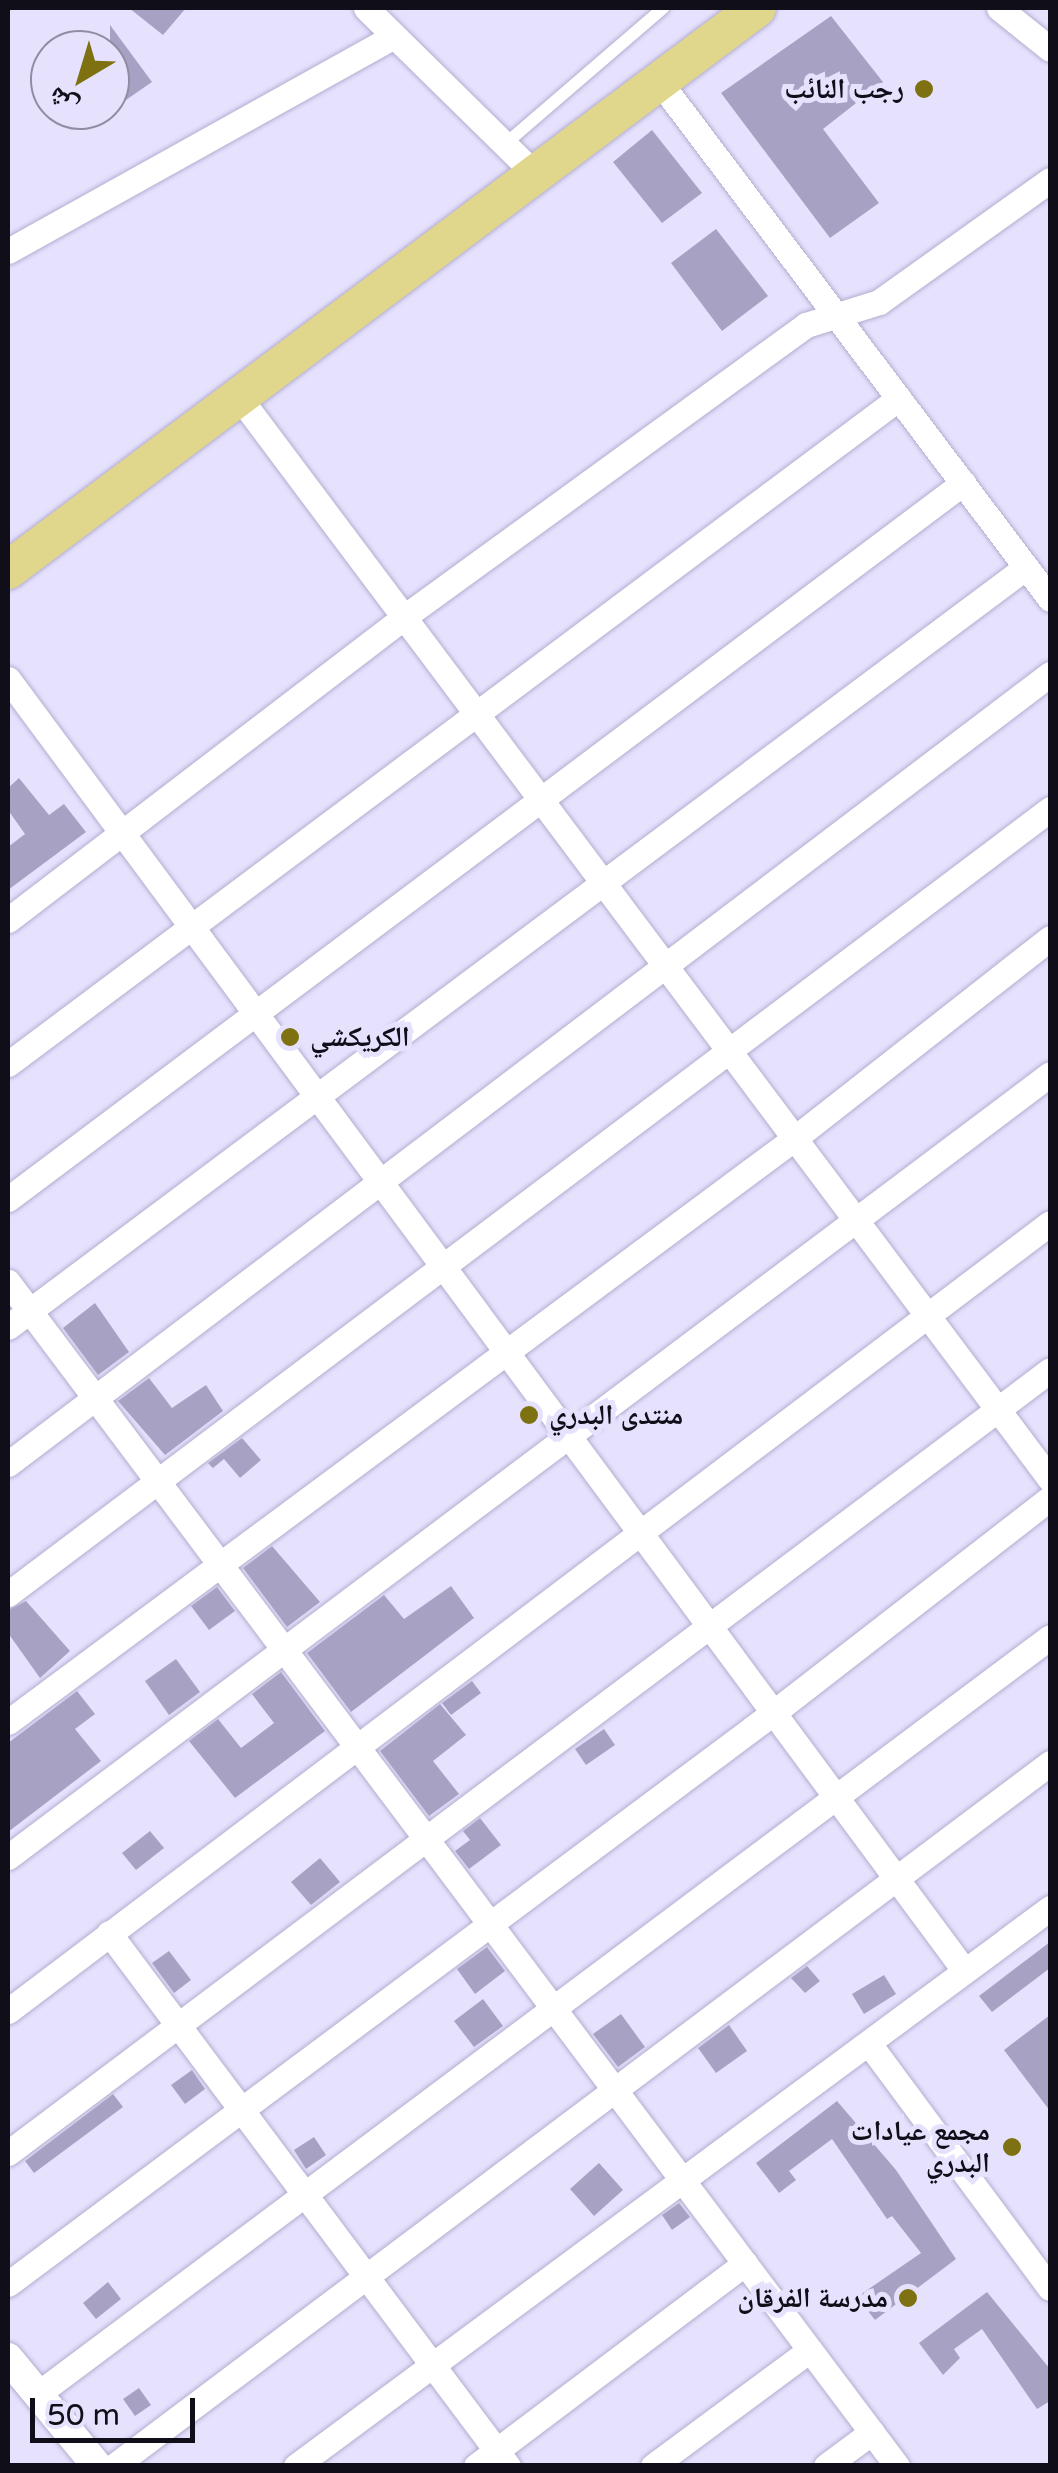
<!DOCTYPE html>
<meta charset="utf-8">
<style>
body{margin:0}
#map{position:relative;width:1058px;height:2473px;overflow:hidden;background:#e6e2fe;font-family:"Varela Round","Noto Naskh Arabic",sans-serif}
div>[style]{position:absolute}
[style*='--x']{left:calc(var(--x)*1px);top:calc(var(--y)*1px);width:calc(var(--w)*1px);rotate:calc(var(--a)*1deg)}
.building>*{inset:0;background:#a7a2c3}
.roads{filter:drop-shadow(0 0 2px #b3aecf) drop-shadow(0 0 2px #b3aecf)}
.service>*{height:12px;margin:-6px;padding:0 6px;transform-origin:6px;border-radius:6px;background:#fff}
.minor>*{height:25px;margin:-12.5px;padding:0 12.5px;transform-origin:12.5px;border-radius:12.5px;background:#fff}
.tertiary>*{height:30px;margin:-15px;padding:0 15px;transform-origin:15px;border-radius:15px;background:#fff}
.primary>*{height:38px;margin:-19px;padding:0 19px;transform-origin:19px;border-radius:19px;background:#e1d78c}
.dots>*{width:28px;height:28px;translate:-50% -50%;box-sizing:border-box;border:5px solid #e6e2fe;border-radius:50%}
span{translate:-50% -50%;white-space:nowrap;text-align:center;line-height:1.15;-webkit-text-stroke:10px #e6e2fe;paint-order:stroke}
.poi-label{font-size:28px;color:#100e19;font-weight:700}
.right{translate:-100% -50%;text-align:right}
.left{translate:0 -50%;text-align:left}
.frame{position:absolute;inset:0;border:10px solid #100e19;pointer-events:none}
.north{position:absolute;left:30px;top:30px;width:100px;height:100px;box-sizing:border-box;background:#e6e2fe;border:2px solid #908da2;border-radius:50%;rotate:218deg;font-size:28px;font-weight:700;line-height:40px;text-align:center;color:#100e19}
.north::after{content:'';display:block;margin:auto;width:35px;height:45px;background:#7d7111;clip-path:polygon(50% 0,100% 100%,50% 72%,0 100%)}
.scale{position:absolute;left:30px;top:2398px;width:165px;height:45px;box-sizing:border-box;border:5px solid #100e19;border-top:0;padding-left:12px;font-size:30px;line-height:35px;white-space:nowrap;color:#100e19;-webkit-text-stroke:8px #e6e2fe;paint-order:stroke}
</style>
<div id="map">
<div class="building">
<i style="clip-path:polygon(129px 8px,186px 8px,163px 35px)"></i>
<i style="clip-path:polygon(831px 16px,883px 82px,823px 129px,879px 203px,830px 238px,721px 93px)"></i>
<i style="clip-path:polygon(110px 25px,152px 82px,110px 111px)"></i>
<i style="clip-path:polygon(652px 130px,702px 193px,662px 223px,613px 162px)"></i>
<i style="clip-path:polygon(716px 229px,768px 296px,722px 331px,671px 263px)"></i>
<i style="clip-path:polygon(19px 778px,49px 815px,64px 804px,86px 832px,8px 890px,8px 847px,25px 834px,8px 810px,8px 788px)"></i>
<i style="clip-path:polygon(95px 1303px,129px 1352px,98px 1375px,63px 1328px)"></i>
<i style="clip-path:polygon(149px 1378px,172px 1408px,206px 1385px,223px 1411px,165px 1455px,118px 1401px)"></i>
<i style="clip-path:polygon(242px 1438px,261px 1460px,240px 1478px,224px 1459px,213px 1468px,208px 1463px)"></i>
<i style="clip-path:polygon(272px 1546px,320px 1602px,287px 1627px,243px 1568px)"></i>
<i style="clip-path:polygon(451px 1586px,474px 1618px,351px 1712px,307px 1653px,384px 1595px,404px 1619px)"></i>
<i style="clip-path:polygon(217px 1587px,235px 1611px,209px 1630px,191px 1606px)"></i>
<i style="clip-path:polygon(26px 1601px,70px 1651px,40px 1678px,8px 1633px,8px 1610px)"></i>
<i style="clip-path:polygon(176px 1659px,200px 1692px,169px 1715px,145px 1681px)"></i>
<i style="clip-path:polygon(281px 1672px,325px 1731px,235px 1798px,189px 1741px,218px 1719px,241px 1748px,274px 1723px,252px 1694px)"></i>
<i style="clip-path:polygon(472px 1681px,481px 1693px,451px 1715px,442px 1703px)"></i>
<i style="clip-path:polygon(77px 1691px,95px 1714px,75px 1729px,101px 1761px,8px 1832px,8px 1743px)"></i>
<i style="clip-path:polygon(440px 1704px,466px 1735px,433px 1761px,459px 1794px,429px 1816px,380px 1751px)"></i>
<i style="clip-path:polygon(604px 1729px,615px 1745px,586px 1765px,575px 1749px)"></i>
<i style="clip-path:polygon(480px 1818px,501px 1845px,469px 1869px,455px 1851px,470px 1840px,463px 1831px)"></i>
<i style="clip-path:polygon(150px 1831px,164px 1848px,136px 1870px,122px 1853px)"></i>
<i style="clip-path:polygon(320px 1858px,340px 1882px,311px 1905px,291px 1882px)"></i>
<i style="clip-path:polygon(1050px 1942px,1050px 1968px,992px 2012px,979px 1996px)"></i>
<i style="clip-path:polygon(487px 1947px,505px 1971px,475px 1994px,457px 1969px)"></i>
<i style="clip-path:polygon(169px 1951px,191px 1980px,174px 1993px,152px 1963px)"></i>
<i style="clip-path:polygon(807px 1966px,820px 1981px,805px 1993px,791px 1978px)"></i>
<i style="clip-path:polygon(884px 1975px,896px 1994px,864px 2014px,852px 1994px)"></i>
<i style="clip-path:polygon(483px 1999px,503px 2026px,474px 2047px,454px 2021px)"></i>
<i style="clip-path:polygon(621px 2014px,645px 2047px,618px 2067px,593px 2034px)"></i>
<i style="clip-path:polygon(1050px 2015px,1050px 2111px,1004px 2050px)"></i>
<i style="clip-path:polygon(729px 2025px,747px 2051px,716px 2073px,698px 2048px)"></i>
<i style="clip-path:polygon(192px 2070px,205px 2089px,185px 2104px,171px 2085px)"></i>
<i style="clip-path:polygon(113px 2094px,123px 2107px,34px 2173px,25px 2161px)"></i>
<i style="clip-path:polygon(837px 2101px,896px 2170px,956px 2259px,875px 2320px,857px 2297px,921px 2253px,892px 2216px,887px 2219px,832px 2139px,789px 2171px,796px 2180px,779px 2193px,756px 2163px)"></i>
<i style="clip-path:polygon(314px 2137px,326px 2155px,306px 2169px,294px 2150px)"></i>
<i style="clip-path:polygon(599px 2163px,623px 2190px,594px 2216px,570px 2189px)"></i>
<i style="clip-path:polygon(679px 2203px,690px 2217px,672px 2230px,662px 2215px)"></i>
<i style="clip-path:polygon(108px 2282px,121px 2299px,96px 2319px,83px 2303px)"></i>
<i style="clip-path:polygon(987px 2292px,1050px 2369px,1050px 2401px,1037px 2409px,982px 2329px,954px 2349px,960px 2358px,943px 2375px,919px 2343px)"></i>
<i style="clip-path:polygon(139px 2388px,151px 2405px,135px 2416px,123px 2399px)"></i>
</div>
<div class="roads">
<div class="service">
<i style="--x:504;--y:145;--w:210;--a:-40.7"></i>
</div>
<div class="minor">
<i style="--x:366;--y:8;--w:237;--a:44.5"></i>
<i style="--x:999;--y:8;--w:65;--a:38.8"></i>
<i style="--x:659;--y:81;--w:649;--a:52.95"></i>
<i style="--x:8;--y:251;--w:438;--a:-29.1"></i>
<i style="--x:239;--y:397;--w:1352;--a:53.15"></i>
<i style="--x:8;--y:679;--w:1606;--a:53.48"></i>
<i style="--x:8;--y:920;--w:499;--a:-37.4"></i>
<i style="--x:404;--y:617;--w:497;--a:-36"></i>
<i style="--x:806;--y:325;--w:77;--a:-17.5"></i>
<i style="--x:879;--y:302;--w:210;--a:-35.5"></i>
<i style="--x:8;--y:1064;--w:1112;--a:-36.78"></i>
<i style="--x:8;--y:1199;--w:1194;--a:-36.86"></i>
<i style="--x:8;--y:1282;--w:1481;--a:53.1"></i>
<i style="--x:8;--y:1327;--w:1270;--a:-36.74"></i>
<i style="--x:8;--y:1464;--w:1308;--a:-37.17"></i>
<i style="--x:8;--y:1594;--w:1305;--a:-36.99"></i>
<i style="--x:8;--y:1722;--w:980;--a:-36.58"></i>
<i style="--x:795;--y:1138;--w:324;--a:-38.1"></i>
<i style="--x:8;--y:1857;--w:1303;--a:-36.92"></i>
<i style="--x:109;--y:1933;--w:666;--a:53.18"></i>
<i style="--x:8;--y:2011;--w:1306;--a:-37.1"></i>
<i style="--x:870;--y:2045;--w:302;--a:53.5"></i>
<i style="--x:8;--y:2153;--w:1303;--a:-36.92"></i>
<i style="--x:8;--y:2284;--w:955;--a:-36.74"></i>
<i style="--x:773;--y:1713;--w:351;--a:-37.8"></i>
<i style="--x:39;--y:2393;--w:1262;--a:-36.79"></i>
<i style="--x:114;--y:2466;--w:1171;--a:-36.91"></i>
<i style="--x:296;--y:2466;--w:938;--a:-36.5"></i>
<i style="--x:476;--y:2466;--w:337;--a:-37"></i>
<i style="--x:653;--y:2466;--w:195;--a:-36.5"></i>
<i style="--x:826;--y:2466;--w:57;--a:-36.5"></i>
</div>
<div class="tertiary">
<i style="--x:8;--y:2358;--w:140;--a:50.5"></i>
</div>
<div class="primary">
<i style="--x:8;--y:570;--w:936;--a:-36.88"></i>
</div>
</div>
<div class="dots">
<i style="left:924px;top:89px;background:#7d7111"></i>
<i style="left:290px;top:1037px;background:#7d7111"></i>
<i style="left:529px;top:1415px;background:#7d7111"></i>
<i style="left:1012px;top:2147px;background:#7d7111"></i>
<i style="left:908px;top:2298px;background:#7d7111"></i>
</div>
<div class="poi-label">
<span class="right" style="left:904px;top:89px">رجب النائب</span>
<span class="left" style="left:310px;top:1037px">الكريكشي</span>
<span class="left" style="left:549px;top:1415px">منتدى البدري</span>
<span class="right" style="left:990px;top:2147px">مجمع عيادات<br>البدري</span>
<span class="right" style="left:888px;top:2298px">مدرسة الفرقان</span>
</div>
<div class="frame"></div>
<div class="north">ش</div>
<div class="scale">50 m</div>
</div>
